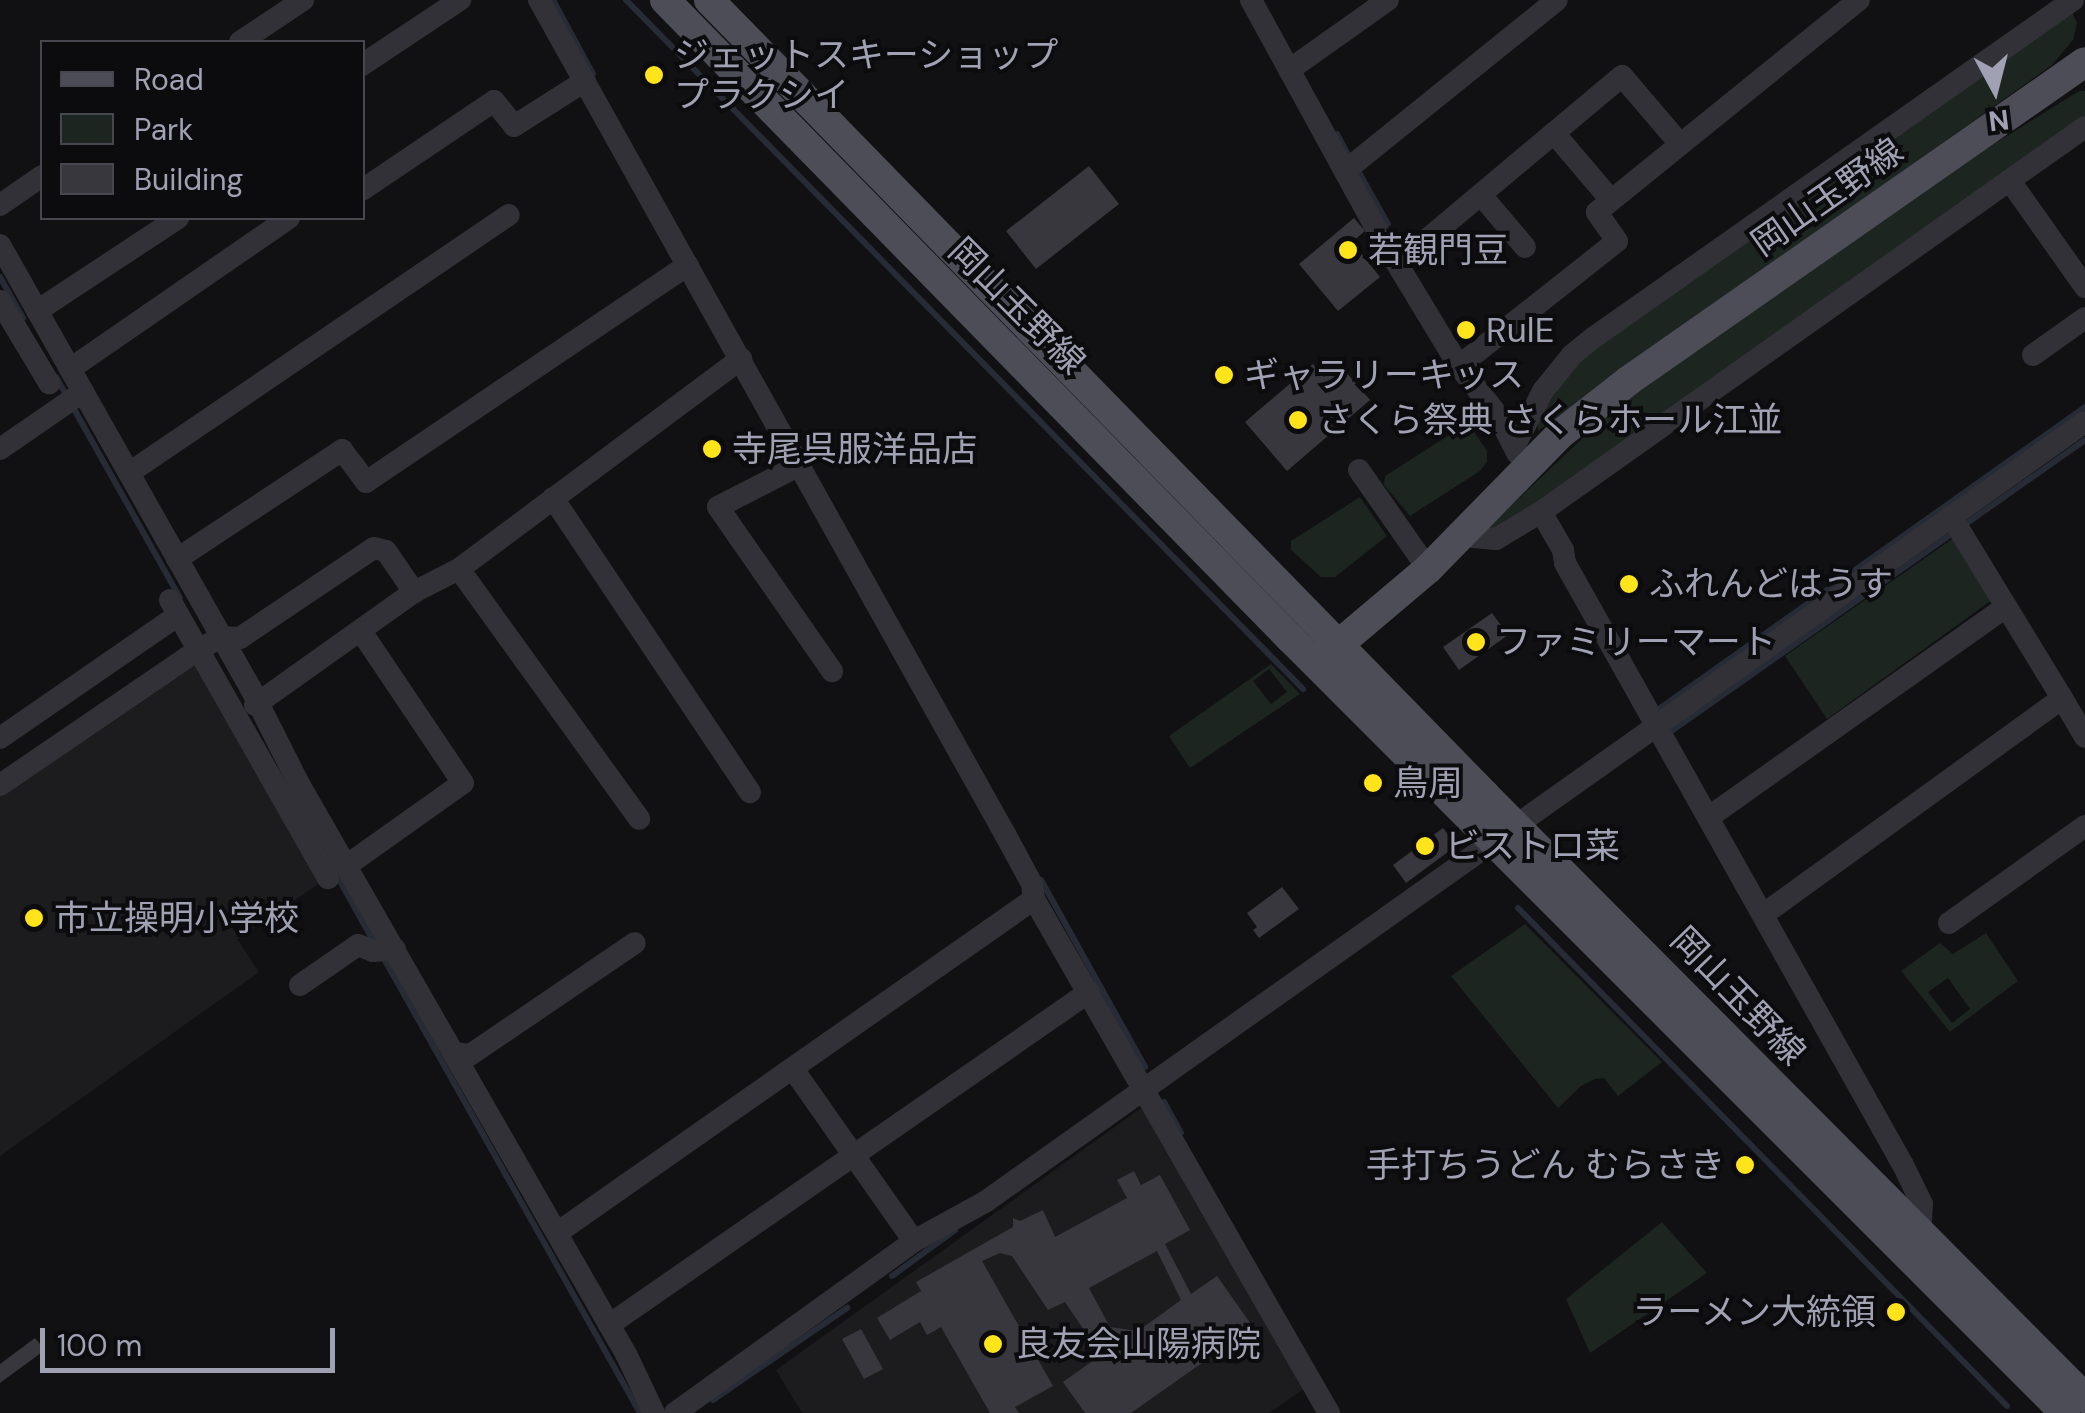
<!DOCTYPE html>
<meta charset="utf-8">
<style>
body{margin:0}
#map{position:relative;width:2085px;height:1413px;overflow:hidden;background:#111012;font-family:"DM Sans","Noto Sans JP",sans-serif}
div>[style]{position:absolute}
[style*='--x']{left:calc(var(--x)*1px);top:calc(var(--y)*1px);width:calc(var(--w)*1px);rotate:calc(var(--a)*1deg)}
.built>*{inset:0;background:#1c1c1f}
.green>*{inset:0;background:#1c251f}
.stream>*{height:6px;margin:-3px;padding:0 3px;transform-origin:3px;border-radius:3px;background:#262b36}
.building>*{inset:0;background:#38373d}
.minor>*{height:22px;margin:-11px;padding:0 11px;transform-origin:11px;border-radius:11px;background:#313137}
.major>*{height:30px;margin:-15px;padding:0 15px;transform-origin:15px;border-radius:15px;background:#4d4d57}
.dots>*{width:28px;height:28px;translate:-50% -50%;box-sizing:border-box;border:5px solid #0c0b0d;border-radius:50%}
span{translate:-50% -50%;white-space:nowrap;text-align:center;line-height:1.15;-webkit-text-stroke:8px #0c0b0d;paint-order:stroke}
.poi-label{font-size:35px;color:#a0a2b4}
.left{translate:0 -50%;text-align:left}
.right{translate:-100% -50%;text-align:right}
.street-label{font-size:35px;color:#a0a2b4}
.legend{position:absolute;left:40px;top:40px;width:325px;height:180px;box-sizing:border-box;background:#0c0b0d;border:2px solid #474750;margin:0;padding:12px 18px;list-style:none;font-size:30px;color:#a0a2b4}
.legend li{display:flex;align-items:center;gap:20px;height:50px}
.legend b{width:50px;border:2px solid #474750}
.north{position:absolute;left:1945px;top:40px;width:100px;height:100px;-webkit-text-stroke:8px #0c0b0d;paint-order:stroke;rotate:173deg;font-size:28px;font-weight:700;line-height:40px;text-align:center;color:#a0a2b4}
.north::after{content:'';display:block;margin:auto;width:35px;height:45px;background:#a0a2b4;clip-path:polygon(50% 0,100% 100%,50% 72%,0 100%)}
.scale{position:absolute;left:40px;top:1328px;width:295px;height:45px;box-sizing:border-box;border:5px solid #a0a2b4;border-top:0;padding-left:12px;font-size:30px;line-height:35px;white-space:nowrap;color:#a0a2b4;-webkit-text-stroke:8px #0c0b0d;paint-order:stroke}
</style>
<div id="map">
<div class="built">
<i style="clip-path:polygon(189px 662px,198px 664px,320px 883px,237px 939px,259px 972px,0 1156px,0 792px)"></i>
<i style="clip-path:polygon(1144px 1106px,1305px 1388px,1269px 1413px,802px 1413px,776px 1370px)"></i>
</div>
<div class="green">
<i style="clip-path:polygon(2072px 12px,2077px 23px,2073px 40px,2052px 65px,1538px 431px,1537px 420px,1572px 369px,1602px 340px)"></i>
<i style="clip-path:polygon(2079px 91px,2085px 91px,2085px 119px,1612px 453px,1491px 532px,1487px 528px,1617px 406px,1933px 182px)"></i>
<i style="clip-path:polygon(1468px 423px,1487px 451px,1487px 462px,1480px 471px,1410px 516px,1384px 485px,1385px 476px)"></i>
<i style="clip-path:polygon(1360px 497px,1387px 536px,1335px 577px,1321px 577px,1291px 550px,1291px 541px)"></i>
<i style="clip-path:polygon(1955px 537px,1992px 600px,1827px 719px,1785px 656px)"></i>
<i style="clip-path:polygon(evenodd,1271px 664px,1300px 694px,1190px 768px,1169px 736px,1271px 664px,1269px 669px,1287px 692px,1271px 704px,1253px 681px,1269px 669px)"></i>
<i style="clip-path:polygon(1525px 924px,1662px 1062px,1618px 1096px,1604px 1078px,1595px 1079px,1581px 1086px,1558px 1108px,1451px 976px)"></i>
<i style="clip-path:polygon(evenodd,1986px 933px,2018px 981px,1950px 1032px,1901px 971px,1940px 943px,1953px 954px,1986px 933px,1948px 978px,1970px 1009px,1952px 1023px,1928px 992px,1948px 978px)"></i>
<i style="clip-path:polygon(1662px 1222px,1707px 1273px,1590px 1353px,1566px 1299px)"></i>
</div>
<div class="stream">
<i style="--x:553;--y:0;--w:84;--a:61.6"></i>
<i style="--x:626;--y:0;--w:966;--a:45.5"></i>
<i style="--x:1337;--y:134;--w:27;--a:62"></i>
<i style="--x:1357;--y:169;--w:63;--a:60.6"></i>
<i style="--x:0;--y:277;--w:47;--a:60.7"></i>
<i style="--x:56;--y:377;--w:253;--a:60.7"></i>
<i style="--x:1659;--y:709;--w:522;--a:-35.33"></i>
<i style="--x:1670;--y:732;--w:507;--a:-35.13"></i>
<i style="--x:336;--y:874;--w:82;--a:60.9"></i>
<i style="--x:1041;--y:880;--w:214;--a:60.9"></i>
<i style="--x:1518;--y:908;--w:698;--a:45.52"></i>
<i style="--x:383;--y:957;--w:523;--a:60.59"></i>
<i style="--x:1164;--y:1102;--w:35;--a:61"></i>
<i style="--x:892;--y:1276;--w:78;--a:-36.1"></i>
<i style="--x:713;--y:1400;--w:163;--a:-34.5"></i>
</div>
<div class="building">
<i style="clip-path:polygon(1089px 166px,1119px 204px,1036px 269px,1006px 231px)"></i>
<i style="clip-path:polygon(1354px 218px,1365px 231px,1352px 242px,1380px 277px,1338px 311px,1299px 264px)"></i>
<i style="clip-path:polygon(1313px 364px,1324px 377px,1339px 364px,1370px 400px,1287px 471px,1245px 422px)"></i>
<i style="clip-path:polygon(1492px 613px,1508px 635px,1459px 670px,1443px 647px)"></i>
<i style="clip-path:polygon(1443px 828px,1456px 846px,1406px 883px,1393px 865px)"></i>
<i style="clip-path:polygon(1282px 887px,1299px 909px,1259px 938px,1253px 930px,1257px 927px,1247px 913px)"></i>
<i style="clip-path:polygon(evenodd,1134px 1171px,1141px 1185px,1160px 1175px,1190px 1230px,1165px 1244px,1191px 1294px,1217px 1276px,1253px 1327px,1131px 1413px,1085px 1413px,1063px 1382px,1101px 1355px,1065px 1302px,1048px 1310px,1012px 1256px,1000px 1253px,982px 1261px,1053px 1386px,1015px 1407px,1019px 1413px,990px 1413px,941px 1327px,927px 1335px,920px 1322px,890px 1340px,877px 1318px,921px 1291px,916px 1282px,1013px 1227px,1013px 1218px,1020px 1221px,1043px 1210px,1055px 1237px,1127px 1198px,1117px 1180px,1134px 1171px,1157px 1251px,1181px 1300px,1138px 1331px,1110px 1327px,1089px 1288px,1157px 1251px)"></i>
<i style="clip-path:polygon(861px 1329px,883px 1369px,864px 1379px,842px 1339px)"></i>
<i style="clip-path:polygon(35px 1338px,45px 1350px,0 1383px,0 1364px)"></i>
</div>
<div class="minor">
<i style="--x:539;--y:0;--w:958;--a:60.81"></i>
<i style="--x:1006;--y:836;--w:55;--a:61.6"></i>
<i style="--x:1032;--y:884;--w:15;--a:82"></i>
<i style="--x:1034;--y:899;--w:593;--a:60.15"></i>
<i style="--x:1251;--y:0;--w:267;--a:61.3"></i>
<i style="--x:1379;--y:234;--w:154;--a:58.8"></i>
<i style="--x:1459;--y:366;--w:65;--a:51.9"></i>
<i style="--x:1499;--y:417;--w:40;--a:63.4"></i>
<i style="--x:240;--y:42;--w:76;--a:-33.7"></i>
<i style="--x:362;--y:65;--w:118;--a:-33.6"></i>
<i style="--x:1289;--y:70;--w:121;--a:-35.3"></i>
<i style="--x:1554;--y:133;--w:88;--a:49.6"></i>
<i style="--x:1345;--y:171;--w:272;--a:-38.9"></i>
<i style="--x:2010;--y:181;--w:130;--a:54.7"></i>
<i style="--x:362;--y:190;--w:159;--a:-34"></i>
<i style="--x:494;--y:101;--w:32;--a:51"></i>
<i style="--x:514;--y:126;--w:84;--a:-32.4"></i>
<i style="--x:1481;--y:195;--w:68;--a:49.8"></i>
<i style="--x:0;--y:205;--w:51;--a:-34.6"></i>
<i style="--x:0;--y:245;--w:510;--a:60.52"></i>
<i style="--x:251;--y:689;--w:106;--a:63.2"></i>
<i style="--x:299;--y:784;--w:657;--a:60.16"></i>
<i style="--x:626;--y:1354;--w:65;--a:64.6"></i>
<i style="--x:1399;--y:263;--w:291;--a:-40"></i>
<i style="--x:1622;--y:76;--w:89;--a:49.5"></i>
<i style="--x:0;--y:301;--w:96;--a:59.1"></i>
<i style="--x:37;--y:311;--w:169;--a:-33.4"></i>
<i style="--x:2033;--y:355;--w:64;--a:-35.4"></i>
<i style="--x:1459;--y:366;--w:201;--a:-38.3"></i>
<i style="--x:1617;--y:241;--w:35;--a:-125"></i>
<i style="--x:1597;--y:212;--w:337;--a:-39"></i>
<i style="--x:70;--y:369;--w:266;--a:-34.6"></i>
<i style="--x:1515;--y:445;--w:61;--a:-62.6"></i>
<i style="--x:1543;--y:391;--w:46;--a:-51.1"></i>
<i style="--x:1572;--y:355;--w:27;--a:-39"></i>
<i style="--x:1593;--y:338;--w:587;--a:-35.15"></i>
<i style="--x:0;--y:449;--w:101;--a:-34.5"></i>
<i style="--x:800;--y:465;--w:92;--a:152.9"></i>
<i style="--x:718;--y:507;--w:200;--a:55.2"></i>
<i style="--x:1359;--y:470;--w:121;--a:55.1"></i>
<i style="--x:129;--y:473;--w:459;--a:-34.2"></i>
<i style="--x:553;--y:498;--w:354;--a:56.2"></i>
<i style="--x:1541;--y:512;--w:44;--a:59.9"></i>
<i style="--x:1563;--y:550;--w:13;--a:81"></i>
<i style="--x:1565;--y:563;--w:690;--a:60.69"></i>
<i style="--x:1903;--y:1165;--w:43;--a:64"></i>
<i style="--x:1922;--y:1204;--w:27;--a:94"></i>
<i style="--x:1462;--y:536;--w:34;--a:5"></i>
<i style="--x:1496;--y:539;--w:52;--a:-31"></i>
<i style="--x:1541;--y:512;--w:666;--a:-35.29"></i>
<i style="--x:177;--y:559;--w:198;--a:-33.4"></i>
<i style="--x:342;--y:450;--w:40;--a:53"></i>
<i style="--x:366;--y:482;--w:388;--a:-34"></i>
<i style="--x:459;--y:569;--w:308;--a:54.2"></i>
<i style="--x:170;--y:600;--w:320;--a:60.4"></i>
<i style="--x:2062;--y:698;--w:45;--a:59.5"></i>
<i style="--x:255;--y:705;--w:195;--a:-35.4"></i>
<i style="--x:414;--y:592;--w:51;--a:-27.1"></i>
<i style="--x:459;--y:569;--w:352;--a:-36.7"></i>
<i style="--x:0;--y:738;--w:216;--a:-34.6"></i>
<i style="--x:0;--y:785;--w:240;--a:-34.3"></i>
<i style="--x:198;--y:650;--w:26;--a:-29"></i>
<i style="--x:221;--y:637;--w:19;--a:3"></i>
<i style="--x:240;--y:638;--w:161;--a:-33.9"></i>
<i style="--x:374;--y:548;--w:12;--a:14"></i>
<i style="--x:386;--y:551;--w:50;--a:55.7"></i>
<i style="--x:1709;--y:817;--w:364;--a:-35.3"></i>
<i style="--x:346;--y:866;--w:143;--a:-35.4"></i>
<i style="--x:463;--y:783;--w:183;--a:-123.9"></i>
<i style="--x:1764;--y:914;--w:368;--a:-35.9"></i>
<i style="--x:2062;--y:698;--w:213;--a:-121.4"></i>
<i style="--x:1949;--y:923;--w:167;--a:-35.5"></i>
<i style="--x:300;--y:985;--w:70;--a:-34.6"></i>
<i style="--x:358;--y:945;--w:16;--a:22"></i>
<i style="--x:373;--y:951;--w:22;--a:-5"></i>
<i style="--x:454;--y:1053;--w:16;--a:7"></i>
<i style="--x:470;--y:1055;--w:199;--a:-34.2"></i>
<i style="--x:793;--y:1069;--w:210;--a:54.9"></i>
<i style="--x:557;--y:1233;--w:582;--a:-35"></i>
<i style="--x:609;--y:1325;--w:584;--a:-34.75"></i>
<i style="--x:675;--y:1413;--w:294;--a:-35.7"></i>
<i style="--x:914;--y:1241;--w:81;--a:-28.8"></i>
<i style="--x:985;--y:1202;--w:1348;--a:-35.34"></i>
</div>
<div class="major">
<i style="--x:665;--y:0;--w:893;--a:45.59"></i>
<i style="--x:1290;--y:638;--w:1096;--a:45"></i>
<i style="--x:709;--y:0;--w:1111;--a:45.69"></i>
<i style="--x:1485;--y:795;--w:851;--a:45.14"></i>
<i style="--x:1325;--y:656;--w:135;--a:-40.2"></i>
<i style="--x:1428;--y:569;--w:187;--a:-45.6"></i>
<i style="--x:1559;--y:435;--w:88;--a:-38"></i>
<i style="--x:1628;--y:381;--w:557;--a:-34.92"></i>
</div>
<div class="dots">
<i style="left:654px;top:75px;background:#ffe31b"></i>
<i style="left:1348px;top:250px;background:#ffe31b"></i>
<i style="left:1466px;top:330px;background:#ffe31b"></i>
<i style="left:1224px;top:375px;background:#ffe31b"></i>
<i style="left:1298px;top:420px;background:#ffe31b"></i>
<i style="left:712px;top:449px;background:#ffe31b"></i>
<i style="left:1629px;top:584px;background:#ffe31b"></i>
<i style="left:1476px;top:642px;background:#ffe31b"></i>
<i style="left:1373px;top:783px;background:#ffe31b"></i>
<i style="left:1425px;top:846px;background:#ffe31b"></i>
<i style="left:34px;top:918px;background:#ffe31b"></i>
<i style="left:1745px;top:1165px;background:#ffe31b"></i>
<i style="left:1896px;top:1312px;background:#ffe31b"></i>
<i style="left:993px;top:1344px;background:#ffe31b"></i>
</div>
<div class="poi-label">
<span class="left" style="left:674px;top:75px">ジェットスキーショップ<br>プラクシイ</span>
<span class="left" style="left:1368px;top:250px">若観門豆</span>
<span class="left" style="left:1486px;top:330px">RulE</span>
<span class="left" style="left:1244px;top:375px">ギャラリーキッス</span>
<span class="left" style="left:1318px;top:420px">さくら祭典 さくらホール江並</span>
<span class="left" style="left:732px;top:449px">寺尾呉服洋品店</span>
<span class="left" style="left:1649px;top:584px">ふれんどはうす</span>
<span class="left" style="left:1496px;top:642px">ファミリーマート</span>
<span class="left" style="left:1393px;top:783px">鳥周</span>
<span class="left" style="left:1445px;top:846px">ビストロ菜</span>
<span class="left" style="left:54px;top:918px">市立操明小学校</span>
<span class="right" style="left:1725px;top:1165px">手打ちうどん むらさき</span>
<span class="right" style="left:1876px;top:1312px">ラーメン大統領</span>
<span class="left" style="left:1016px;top:1344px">良友会山陽病院</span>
</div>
<div class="street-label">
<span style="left:1827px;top:197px;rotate:-35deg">岡山玉野線</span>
<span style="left:1017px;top:306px;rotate:45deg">岡山玉野線</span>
<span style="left:1738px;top:996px;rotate:46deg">岡山玉野線</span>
</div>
<ul class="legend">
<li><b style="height:12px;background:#4d4d57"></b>Road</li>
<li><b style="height:28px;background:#1c251f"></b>Park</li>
<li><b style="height:28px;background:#38373d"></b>Building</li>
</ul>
<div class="north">N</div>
<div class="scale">100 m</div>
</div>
